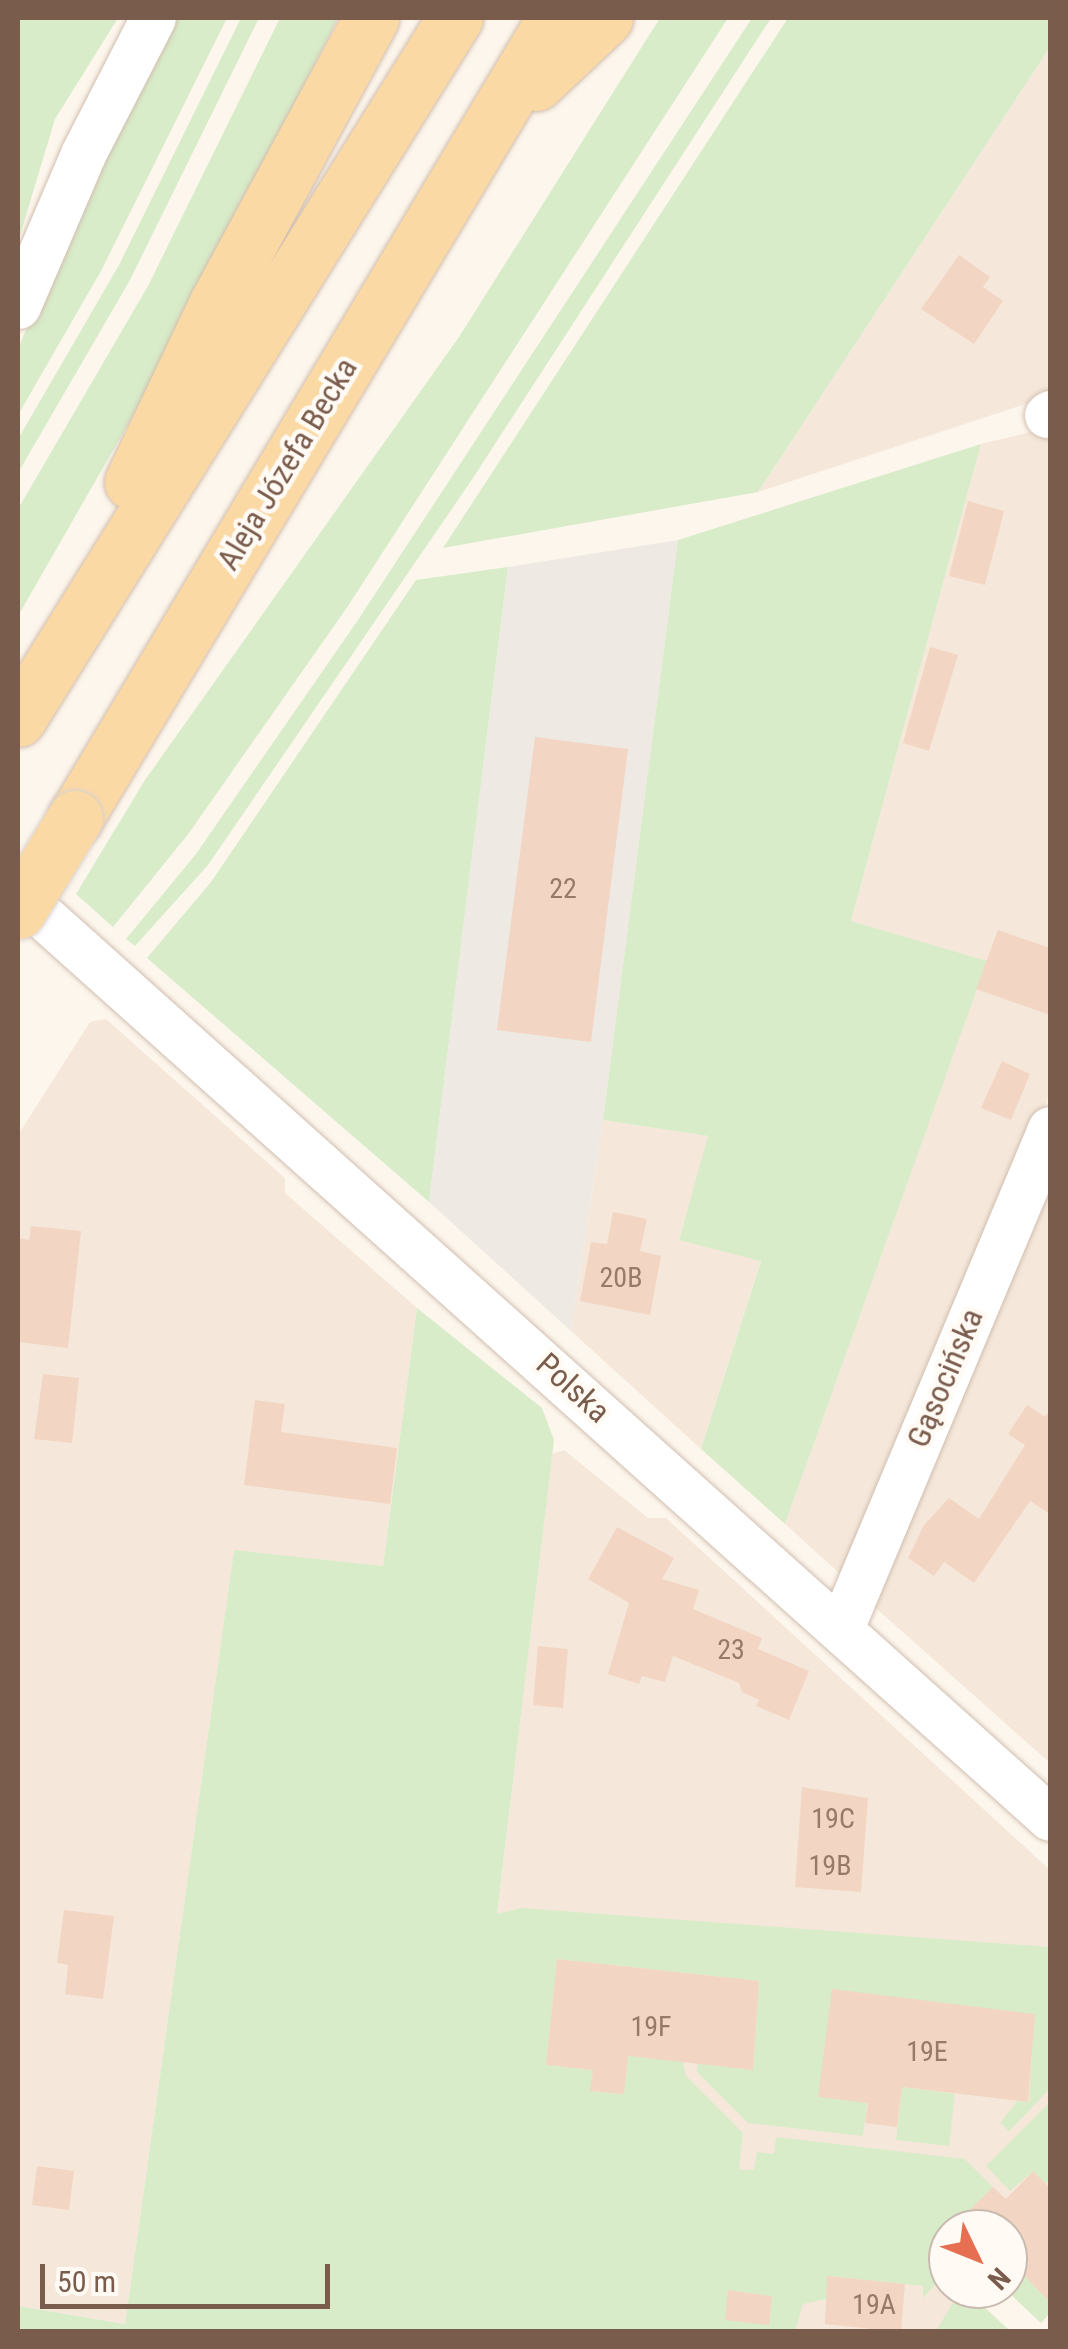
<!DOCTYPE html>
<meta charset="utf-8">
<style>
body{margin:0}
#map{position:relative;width:1068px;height:2349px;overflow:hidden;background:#fdf6ec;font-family:"Roboto Condensed",sans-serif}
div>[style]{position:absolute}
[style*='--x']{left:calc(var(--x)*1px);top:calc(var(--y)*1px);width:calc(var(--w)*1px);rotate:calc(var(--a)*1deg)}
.residential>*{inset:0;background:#f5e8da}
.industrial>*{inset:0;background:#efe9e4}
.green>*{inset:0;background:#d8ecc9}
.building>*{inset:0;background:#f3d5c3}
.roads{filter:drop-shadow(0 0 2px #d1beb0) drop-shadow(0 0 2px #d1beb0)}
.minor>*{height:45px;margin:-22.5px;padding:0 22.5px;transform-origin:22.5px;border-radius:22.5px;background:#fff}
.major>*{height:55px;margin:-27.5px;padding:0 27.5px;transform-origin:27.5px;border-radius:27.5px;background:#fbd9a5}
.bridges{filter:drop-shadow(0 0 2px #dad1cd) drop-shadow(0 0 2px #dad1cd)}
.major-bridge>*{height:55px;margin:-27.5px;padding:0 27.5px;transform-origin:27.5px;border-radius:27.5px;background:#fbd9a5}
span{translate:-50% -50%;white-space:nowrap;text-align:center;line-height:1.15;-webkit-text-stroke:9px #fffaf3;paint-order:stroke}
.number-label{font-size:28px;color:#987a6a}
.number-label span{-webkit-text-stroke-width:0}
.street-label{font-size:32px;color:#7a5c4d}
.frame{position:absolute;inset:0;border:20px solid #7a5c4d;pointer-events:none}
.north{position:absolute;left:928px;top:2209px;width:100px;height:100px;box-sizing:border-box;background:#fffaf3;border:2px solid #cabbb1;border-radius:50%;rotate:133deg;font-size:28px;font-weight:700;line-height:40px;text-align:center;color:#7a5c4d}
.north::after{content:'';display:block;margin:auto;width:35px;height:45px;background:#e76f51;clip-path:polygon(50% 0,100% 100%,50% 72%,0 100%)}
.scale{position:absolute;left:40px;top:2264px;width:290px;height:45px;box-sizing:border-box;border:5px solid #7a5c4d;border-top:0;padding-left:12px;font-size:30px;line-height:35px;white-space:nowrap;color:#7a5c4d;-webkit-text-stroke:8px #fffaf3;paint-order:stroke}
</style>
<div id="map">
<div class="residential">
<i style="clip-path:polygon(1050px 47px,1050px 396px,758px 492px)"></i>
<i style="clip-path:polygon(1050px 427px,1050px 1093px,849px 1582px,785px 1524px,986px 962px,851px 921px,981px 444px)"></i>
<i style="clip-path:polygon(106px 1019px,285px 1178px,285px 1193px,417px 1308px,383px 1566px,234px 1551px,125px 2324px,18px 2306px,18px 1135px,90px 1022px)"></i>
<i style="clip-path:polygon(603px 1120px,709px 1136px,679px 1239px,761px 1260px,701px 1449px,571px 1331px)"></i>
<i style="clip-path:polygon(1050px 1162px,1050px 1763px,868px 1601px)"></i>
<i style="clip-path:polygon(564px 1450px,648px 1518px,666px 1518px,1050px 1870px,1050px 2313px,1041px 2323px,1005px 2289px,1008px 2229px,948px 2229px,948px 2289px,965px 2289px,1010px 2331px,658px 2331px,499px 2107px,497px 1915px,552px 1454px)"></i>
</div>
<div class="industrial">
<i style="clip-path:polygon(678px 540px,603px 1120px,571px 1331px,429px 1202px,508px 567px)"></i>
</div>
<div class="green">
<i style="clip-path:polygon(18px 18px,118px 18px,55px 119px,18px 242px)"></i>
<i style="clip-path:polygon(171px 18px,227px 18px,101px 271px,18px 415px,18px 349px,90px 179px)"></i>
<i style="clip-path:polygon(241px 18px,259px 18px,130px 280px,18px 473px,18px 439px,119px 265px)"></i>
<i style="clip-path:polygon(280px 18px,338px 18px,174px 344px,18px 616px,18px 509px,148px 286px)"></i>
<i style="clip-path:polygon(660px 18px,728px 18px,348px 606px,189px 833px,113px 927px,76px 894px,145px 780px,459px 337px)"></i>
<i style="clip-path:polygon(752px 18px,771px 18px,471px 481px,208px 865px,135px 946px,126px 939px,196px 854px,358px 620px)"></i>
<i style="clip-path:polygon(788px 18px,1050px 18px,1050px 47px,758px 492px,443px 548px)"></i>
<i style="clip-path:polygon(981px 444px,851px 921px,987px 961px,785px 1524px,701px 1449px,761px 1261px,679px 1240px,708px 1136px,603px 1120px,678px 540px)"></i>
<i style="clip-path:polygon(508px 567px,429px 1202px,147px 958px,211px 882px,416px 580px)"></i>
<i style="clip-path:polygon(417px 1308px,542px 1408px,554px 1440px,497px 1914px,522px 1908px,1050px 1947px,1050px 2089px,1009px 2131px,1000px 2123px,1017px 2101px,1029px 2102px,1034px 2014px,867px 2103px,863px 2136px,748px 2123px,697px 2072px,698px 2063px,753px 2070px,759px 1981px,557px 1959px,546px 2065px,593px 2070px,591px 2091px,624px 2094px,628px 2056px,683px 2061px,686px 2076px,743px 2133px,739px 2170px,754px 2170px,757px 2152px,774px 2154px,776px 2137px,965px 2159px,993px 2187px,965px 2215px,978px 2229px,948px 2229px,945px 2274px,923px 2298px,923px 2286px,828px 2276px,826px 2299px,803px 2304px,795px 2332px,18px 2332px,18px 2306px,125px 2324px,234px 1550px,383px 1566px)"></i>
<i style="clip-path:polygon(902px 2087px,955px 2094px,949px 2146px,896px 2140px)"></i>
<i style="clip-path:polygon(1050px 2102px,1050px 2180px,1046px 2184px,1033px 2171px,1010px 2191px,986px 2166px)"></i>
<i style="clip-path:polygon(1008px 2259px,1037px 2288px,1050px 2276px,1050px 2313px,1041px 2323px,1005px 2289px)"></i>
<i style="clip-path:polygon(961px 2289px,965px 2289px,1010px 2331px,936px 2331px)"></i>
</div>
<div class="building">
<i style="clip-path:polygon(959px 255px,990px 277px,983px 287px,1003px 301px,974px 344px,921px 309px)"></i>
<i style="clip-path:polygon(968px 501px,1004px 511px,985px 585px,949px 576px)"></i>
<i style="clip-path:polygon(930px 647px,958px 655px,929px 751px,903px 743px)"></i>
<i style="clip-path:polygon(535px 737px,628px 749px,591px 1042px,497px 1030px)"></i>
<i style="clip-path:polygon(998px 930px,1050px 948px,1050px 1015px,976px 989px)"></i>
<i style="clip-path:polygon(1002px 1061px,1030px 1074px,1011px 1120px,981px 1108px)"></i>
<i style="clip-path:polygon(613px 1212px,647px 1219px,640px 1251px,661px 1256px,650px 1315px,580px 1301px,591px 1242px,607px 1244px)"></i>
<i style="clip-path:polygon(31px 1226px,81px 1231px,68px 1348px,18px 1342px,18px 1238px,29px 1240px)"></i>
<i style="clip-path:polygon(43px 1374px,79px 1378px,72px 1443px,34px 1439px)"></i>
<i style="clip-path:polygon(255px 1400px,285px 1404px,281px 1432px,397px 1448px,390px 1504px,244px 1485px)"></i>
<i style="clip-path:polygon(1027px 1405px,1045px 1417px,1050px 1410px,1050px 1514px,1030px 1501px,974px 1583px,944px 1562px,934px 1576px,908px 1558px,924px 1525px,949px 1498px,979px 1519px,1025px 1445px,1008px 1434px)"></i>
<i style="clip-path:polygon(617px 1527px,674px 1558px,662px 1579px,699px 1590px,693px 1609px,762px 1638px,758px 1649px,809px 1671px,789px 1720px,756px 1706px,759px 1700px,742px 1692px,739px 1683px,673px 1656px,665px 1682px,642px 1676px,639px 1684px,608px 1674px,629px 1603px,588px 1579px)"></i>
<i style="clip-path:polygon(538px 1646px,568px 1649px,563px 1708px,533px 1705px)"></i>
<i style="clip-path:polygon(802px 1787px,868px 1798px,861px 1892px,795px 1887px)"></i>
<i style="clip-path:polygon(64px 1910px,114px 1916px,103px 1999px,65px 1994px,68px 1965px,57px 1963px)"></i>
<i style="clip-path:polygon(557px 1959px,759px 1981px,753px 2070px,628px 2056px,624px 2094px,590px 2091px,593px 2070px,546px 2065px)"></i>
<i style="clip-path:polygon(832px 1989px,1035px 2014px,1028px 2102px,902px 2087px,897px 2127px,865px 2123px,868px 2103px,818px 2097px)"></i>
<i style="clip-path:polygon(37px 2166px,74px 2171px,69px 2210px,32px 2205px)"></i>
<i style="clip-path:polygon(1033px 2171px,1050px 2188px,1050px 2302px,1008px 2259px,1008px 2229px,950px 2229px,993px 2187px,1006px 2199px)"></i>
<i style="clip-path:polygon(827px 2276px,905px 2284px,901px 2332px,825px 2324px)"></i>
<i style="clip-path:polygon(728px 2290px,772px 2296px,769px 2325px,725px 2320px)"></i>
</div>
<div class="roads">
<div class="minor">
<i style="--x:18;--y:306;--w:165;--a:-66.8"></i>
<i style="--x:83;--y:154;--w:153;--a:-62.8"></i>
<i style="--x:1047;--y:415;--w:4;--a:-34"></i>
<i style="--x:18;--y:894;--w:1385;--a:41.84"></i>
<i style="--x:841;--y:1628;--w:541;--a:-67.27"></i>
</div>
<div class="major">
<i style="--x:536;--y:83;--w:95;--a:-43.3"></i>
<i style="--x:132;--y:482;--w:196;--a:-64.6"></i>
<i style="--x:216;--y:305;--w:326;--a:-61.6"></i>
<i style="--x:18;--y:719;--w:826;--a:-58.06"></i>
<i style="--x:75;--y:818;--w:933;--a:-59.04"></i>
</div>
</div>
<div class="bridges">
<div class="major-bridge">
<i style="--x:18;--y:911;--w:109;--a:-58.5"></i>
</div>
</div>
<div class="number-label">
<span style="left:563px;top:889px">22</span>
<span style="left:621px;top:1278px">20B</span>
<span style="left:731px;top:1650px">23</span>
<span style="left:833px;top:1819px">19C</span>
<span style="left:830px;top:1866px">19B</span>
<span style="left:651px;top:2027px">19F</span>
<span style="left:927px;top:2052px">19E</span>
<span style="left:874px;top:2305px">19A</span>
</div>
<div class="street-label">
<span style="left:287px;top:464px;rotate:-59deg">Aleja Józefa Becka</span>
<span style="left:945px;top:1378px;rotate:-67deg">Gąsocińska</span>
<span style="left:573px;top:1388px;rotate:42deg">Polska</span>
</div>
<div class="frame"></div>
<div class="north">N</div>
<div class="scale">50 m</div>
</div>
